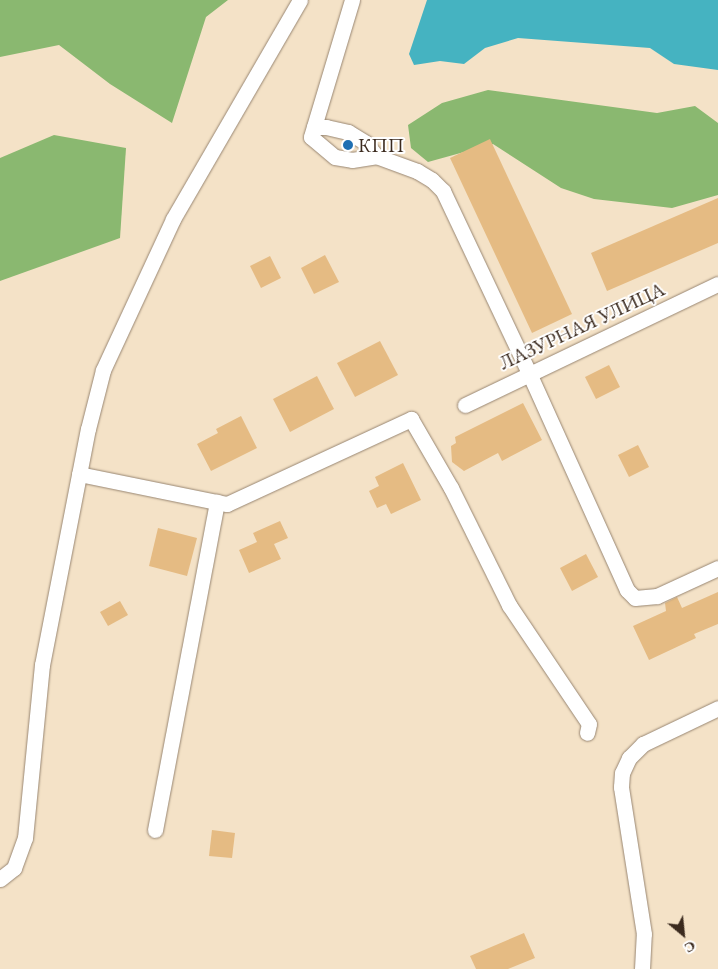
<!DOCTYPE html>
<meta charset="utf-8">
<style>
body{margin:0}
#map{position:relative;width:718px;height:969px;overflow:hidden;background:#f4e2c7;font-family:"EB Garamond",serif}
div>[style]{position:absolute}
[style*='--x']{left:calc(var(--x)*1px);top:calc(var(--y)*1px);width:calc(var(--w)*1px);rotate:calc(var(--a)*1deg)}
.forest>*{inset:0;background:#8ab870}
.water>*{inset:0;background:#45b3c1}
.building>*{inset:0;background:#e5bb83}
.roads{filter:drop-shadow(0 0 1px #988672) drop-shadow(0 0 1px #988672)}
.minor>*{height:15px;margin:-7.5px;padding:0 7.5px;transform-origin:7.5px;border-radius:7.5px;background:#fff}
.dots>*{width:14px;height:14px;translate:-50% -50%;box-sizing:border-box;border:2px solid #fff;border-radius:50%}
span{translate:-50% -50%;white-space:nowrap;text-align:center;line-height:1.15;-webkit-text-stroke:4px #fff;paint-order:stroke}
.poi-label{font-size:20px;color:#3b2a1e}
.left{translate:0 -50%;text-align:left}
.street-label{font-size:20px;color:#3b2a1e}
.north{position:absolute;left:658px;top:909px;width:50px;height:50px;-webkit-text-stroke:4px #fff;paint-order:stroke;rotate:152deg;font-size:14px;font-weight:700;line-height:20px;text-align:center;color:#3b2a1e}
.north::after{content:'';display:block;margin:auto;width:18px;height:22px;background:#3b2a1e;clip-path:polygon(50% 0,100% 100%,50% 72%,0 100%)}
</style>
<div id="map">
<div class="forest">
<i style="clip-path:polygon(0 0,228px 0,206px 17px,172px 123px,110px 84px,59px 45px,0 57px)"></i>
<i style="clip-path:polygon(488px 90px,657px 113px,695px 106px,718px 123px,718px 195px,672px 208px,594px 199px,561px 188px,493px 144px,428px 162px,411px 148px,408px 125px,442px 103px)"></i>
<i style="clip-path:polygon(54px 135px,126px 148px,120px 238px,0 281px,0 158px)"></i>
</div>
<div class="water">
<i style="clip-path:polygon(427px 0,718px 0,718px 70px,674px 64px,650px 48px,518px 38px,485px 48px,464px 64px,440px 61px,414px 65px,409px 54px)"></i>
</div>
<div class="building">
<i style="clip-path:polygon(490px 139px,572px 314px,532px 333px,450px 158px)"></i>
<i style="clip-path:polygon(718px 198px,718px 243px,607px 291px,591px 253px)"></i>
<i style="clip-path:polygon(325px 255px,339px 282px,314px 294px,301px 268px)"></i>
<i style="clip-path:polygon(270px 256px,281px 278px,261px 288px,250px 266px)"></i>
<i style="clip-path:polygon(380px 341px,398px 375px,355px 397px,337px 363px)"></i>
<i style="clip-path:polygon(609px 365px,620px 387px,596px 399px,585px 377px)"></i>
<i style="clip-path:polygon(317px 376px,334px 409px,290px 432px,273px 399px)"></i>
<i style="clip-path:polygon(523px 403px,542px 440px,502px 461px,498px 453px,464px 471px,452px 462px,451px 446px,456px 443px,455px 437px)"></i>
<i style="clip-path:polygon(241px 416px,257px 448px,211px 471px,197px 444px,218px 433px,216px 429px)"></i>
<i style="clip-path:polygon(638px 445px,649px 467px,629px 477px,618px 455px)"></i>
<i style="clip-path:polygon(403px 463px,421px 500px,391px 514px,386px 504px,377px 508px,369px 491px,379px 486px,375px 477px)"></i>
<i style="clip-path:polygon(280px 521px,288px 538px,274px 544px,281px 559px,249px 573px,239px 550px,257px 542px,253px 533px)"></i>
<i style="clip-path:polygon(158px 528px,197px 538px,187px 576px,149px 566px)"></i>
<i style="clip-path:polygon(586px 554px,598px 577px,572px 591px,560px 568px)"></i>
<i style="clip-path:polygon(718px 592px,718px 624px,694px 634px,696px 638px,649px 660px,633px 626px,666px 611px,665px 603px,677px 597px,682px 608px)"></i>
<i style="clip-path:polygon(120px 601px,128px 615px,108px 626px,100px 612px)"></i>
<i style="clip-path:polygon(212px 830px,235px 833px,232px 858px,209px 856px)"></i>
<i style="clip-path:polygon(524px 933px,535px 958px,508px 969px,476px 969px,470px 956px)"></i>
</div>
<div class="roads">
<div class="minor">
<i style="--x:352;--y:0;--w:143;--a:106.7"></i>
<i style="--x:311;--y:137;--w:31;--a:40"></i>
<i style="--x:335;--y:157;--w:17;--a:10"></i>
<i style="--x:352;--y:160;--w:24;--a:-9"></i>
<i style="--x:376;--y:156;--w:44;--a:20.1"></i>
<i style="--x:417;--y:171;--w:17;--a:31"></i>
<i style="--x:432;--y:180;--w:16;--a:45"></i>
<i style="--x:443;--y:191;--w:201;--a:64.7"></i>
<i style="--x:529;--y:373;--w:238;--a:65.7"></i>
<i style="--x:627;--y:590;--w:11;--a:45"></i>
<i style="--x:635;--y:598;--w:22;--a:-5"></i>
<i style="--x:657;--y:596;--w:67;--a:-24.7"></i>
<i style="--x:314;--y:127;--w:12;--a:0"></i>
<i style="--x:326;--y:127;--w:23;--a:13"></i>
<i style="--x:348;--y:132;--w:21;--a:31"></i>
<i style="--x:366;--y:143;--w:16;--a:52"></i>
<i style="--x:465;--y:405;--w:280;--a:-25.6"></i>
<i style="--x:79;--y:474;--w:151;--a:11.5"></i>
<i style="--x:227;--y:504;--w:203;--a:-24.8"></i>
<i style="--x:411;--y:419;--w:80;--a:59.9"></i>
<i style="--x:451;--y:488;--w:131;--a:63.6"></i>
<i style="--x:509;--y:605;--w:143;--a:56.1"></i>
<i style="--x:589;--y:724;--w:9;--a:103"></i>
<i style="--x:155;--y:830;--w:334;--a:-79.3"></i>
<i style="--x:0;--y:879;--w:18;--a:-38"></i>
<i style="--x:14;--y:868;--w:32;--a:-70"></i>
<i style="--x:25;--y:838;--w:174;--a:-84.4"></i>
<i style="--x:42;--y:665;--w:240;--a:-79"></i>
<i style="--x:88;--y:429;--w:61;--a:-75.7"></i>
<i style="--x:103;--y:370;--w:166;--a:-65.1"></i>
<i style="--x:173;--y:219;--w:253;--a:-59.9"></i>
<i style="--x:642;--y:969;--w:35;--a:-87"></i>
<i style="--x:644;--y:934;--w:149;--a:-98.9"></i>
<i style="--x:621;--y:787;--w:14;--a:-86"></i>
<i style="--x:622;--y:773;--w:17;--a:-65"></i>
<i style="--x:629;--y:758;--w:20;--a:-45"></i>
<i style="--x:643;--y:744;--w:83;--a:-25.6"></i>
</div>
</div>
<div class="dots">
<i style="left:348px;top:145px;background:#1f6fb2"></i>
</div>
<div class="poi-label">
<span class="left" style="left:358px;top:145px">КПП</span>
</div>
<div class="street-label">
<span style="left:582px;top:326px;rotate:-25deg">ЛАЗУРНАЯ УЛИЦА</span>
</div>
<div class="north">С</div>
</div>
